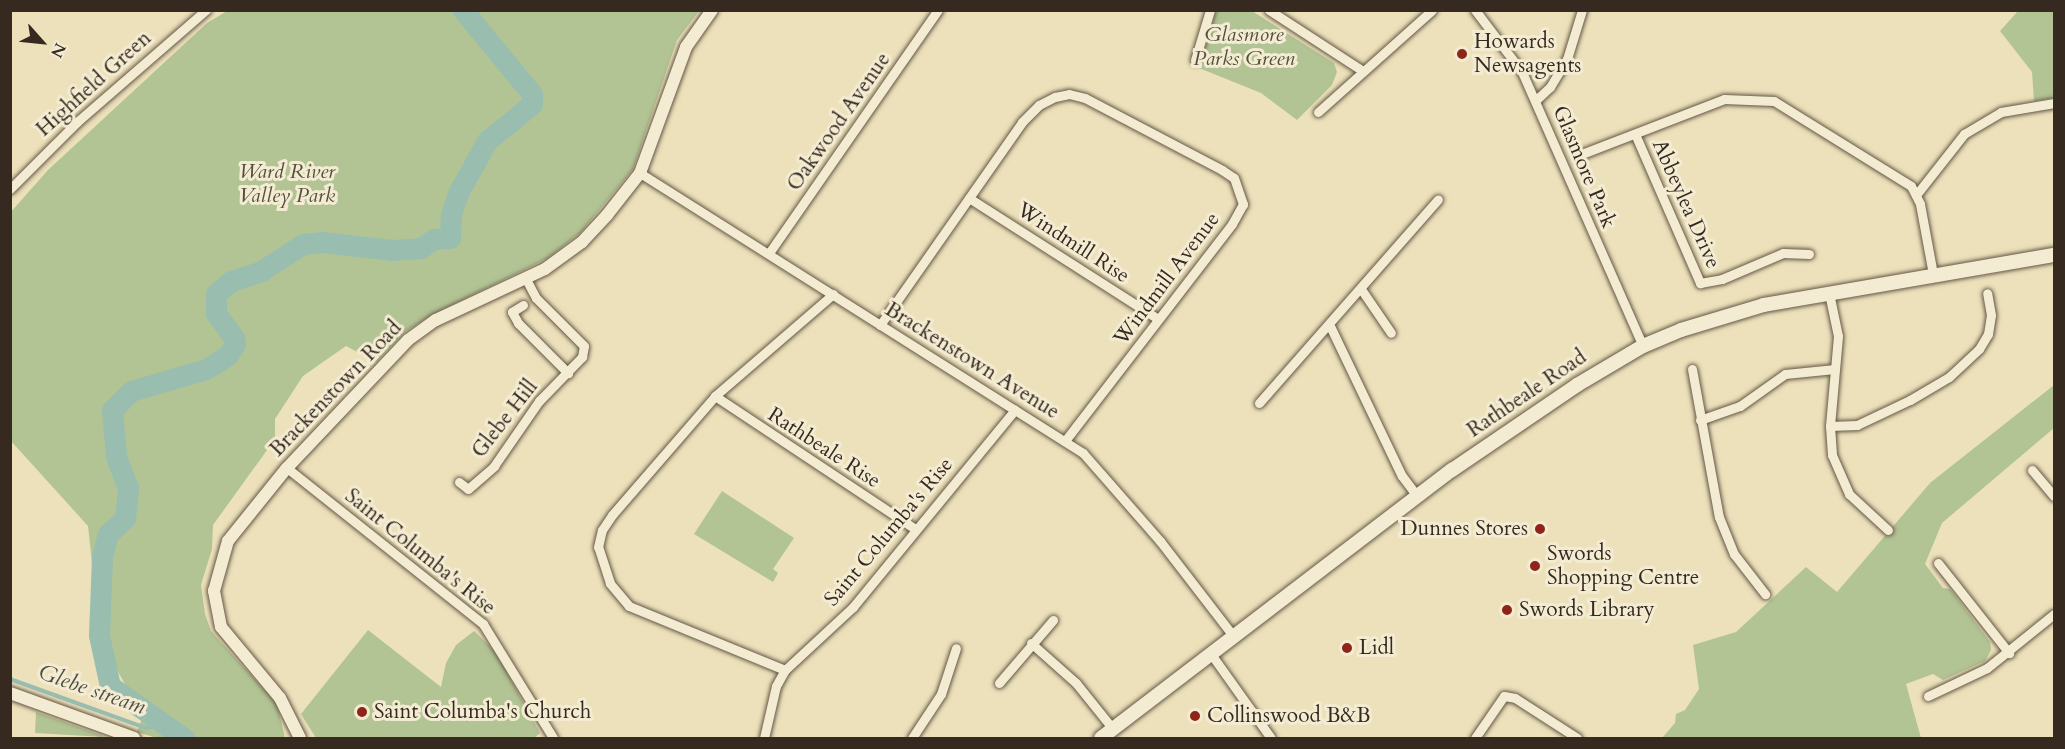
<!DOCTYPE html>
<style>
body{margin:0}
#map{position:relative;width:2065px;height:749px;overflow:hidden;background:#ede1bb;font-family:Cardo,serif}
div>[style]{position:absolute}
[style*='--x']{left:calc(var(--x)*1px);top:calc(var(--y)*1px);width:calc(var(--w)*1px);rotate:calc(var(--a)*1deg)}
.green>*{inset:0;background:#b2c494}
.stream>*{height:4px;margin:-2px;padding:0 2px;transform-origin:2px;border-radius:2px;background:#99beb0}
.river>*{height:21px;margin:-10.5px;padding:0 10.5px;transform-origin:10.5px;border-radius:10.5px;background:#99beb0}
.roads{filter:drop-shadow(0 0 2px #645746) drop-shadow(0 0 2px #645746)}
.minor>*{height:9px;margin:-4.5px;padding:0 4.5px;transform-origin:4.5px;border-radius:4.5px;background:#f3ecd3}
.tertiary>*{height:12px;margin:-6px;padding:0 6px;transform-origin:6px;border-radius:6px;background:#f3ecd3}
.secondary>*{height:14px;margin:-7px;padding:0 7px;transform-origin:7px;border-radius:7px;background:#f3ecd3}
.dots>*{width:16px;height:16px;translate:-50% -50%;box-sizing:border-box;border:3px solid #f3ecd3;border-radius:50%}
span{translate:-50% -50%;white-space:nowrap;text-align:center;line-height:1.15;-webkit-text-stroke:6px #f3ecd3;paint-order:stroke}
.park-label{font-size:21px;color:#55503c;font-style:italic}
.poi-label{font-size:21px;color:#36291f}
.left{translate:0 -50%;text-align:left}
.right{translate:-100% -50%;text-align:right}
.street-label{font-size:21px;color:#36291f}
.water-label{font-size:22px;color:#4f4e43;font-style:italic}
.frame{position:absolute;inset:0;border:12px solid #36291f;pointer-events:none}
.north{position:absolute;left:12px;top:12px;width:60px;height:60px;-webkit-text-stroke:4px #f3ecd3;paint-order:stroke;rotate:117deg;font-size:16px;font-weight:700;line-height:24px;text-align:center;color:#36291f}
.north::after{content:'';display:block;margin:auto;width:21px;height:27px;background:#36291f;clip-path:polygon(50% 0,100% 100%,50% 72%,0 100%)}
</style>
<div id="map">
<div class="green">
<i style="clip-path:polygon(227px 11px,699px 11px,677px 40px,633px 169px,581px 232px,548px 258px,433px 314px,406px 331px,376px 362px,346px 346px,303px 376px,275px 419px,275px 439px,213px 525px,212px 549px,201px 585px,205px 614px,211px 631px,277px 704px,285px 738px,157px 738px,137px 732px,148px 701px,127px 688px,115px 666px,109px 645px,108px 589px,93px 572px,88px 526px,11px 441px,10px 213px,48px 170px,207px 23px)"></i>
<i style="clip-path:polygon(1252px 11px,1334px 63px,1337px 72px,1332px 85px,1297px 120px,1261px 93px,1199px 68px,1216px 11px)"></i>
<i style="clip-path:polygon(2018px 11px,2054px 11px,2054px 98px,2034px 101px,2032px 72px,2000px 31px)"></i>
<i style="clip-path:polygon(2054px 385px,2054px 428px,1942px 523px,1925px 564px,1943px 588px,1950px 589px,1990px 642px,1991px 650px,1985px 661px,1943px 680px,1933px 674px,1906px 684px,1921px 738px,1662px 738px,1675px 723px,1676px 714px,1685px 710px,1699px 689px,1693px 645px,1736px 632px,1806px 567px,1837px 592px,1930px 483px)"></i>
<i style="clip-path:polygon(722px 491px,794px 538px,773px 569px,778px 573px,773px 582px,694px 534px)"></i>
<i style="clip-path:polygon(368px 630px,441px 687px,446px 663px,456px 645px,474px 631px,495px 651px,540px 733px,534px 738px,316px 738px,301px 714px)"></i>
<i style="clip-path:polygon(36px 712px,103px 736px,103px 737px,35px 733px)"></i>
</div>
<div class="stream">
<i style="--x:10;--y:679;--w:145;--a:19.8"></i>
<i style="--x:146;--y:728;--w:17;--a:-13"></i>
</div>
<div class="river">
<i style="--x:184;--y:738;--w:90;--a:-144.9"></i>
<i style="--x:110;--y:686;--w:52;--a:-102.2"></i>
<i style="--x:99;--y:635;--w:79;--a:-87.8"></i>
<i style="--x:102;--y:556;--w:23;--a:-75"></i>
<i style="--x:108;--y:534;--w:23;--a:-43"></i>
<i style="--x:125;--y:518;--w:30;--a:-84"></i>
<i style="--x:128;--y:488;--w:34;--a:-111"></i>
<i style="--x:116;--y:456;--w:46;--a:-95"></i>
<i style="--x:112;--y:410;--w:27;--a:-45"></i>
<i style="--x:131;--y:391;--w:78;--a:-16.3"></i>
<i style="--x:206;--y:369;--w:26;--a:-32"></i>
<i style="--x:228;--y:355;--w:13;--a:-58"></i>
<i style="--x:235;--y:344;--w:6;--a:-99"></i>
<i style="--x:234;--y:338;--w:31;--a:-126"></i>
<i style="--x:216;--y:313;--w:19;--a:-90"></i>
<i style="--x:216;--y:294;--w:20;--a:-41"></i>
<i style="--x:231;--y:281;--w:32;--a:-18"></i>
<i style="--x:261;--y:271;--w:50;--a:-32.7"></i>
<i style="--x:303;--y:244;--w:19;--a:-6"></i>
<i style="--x:322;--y:242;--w:70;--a:6.5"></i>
<i style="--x:392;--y:250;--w:29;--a:-4"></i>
<i style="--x:421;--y:248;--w:16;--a:-35"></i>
<i style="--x:434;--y:239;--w:16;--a:-4"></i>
<i style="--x:450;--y:238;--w:23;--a:-88"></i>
<i style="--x:451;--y:215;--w:23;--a:-72"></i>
<i style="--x:458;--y:193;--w:60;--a:-60.9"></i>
<i style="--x:487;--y:141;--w:58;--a:-39.4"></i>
<i style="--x:532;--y:104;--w:10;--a:-90"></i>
<i style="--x:532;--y:94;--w:109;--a:-129.4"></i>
</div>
<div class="roads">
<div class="minor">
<i style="--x:1269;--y:10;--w:112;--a:33"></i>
<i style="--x:1475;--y:10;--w:78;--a:52.8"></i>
<i style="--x:1522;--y:72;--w:300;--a:66.2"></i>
<i style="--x:1195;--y:60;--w:52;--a:-73.3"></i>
<i style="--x:1536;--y:100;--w:19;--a:-43"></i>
<i style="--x:1550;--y:87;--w:33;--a:-59"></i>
<i style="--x:1567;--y:59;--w:51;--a:-73"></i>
<i style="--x:1318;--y:112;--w:153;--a:-41.8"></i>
<i style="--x:1635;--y:134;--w:163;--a:66.4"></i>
<i style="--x:1700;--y:283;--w:22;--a:-10"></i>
<i style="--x:1722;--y:279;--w:66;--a:-23.1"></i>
<i style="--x:1783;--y:253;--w:26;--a:2"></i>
<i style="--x:1579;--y:155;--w:155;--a:-21.1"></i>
<i style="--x:1724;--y:99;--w:50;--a:2.3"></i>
<i style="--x:1774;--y:101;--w:161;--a:31.8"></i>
<i style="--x:1911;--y:186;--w:20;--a:63"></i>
<i style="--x:1920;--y:204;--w:71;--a:79.5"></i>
<i style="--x:640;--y:173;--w:524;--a:32.3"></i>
<i style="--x:1083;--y:453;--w:117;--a:48.8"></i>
<i style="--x:1160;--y:541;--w:121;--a:52.4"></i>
<i style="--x:10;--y:189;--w:95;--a:-45"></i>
<i style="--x:77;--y:122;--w:171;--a:-41"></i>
<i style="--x:1916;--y:195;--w:78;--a:-51.8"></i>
<i style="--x:1964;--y:134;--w:43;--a:-30.7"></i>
<i style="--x:2001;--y:112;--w:54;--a:-9.6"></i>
<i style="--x:969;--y:198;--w:224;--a:32.6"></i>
<i style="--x:769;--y:253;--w:296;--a:-55.2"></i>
<i style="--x:1361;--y:289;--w:53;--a:55.7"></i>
<i style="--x:1829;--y:293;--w:44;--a:78.2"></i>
<i style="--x:1838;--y:336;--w:90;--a:95.1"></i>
<i style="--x:1830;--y:426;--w:29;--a:86"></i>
<i style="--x:1832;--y:455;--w:43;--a:66.4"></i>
<i style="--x:1849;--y:494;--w:53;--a:42.7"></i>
<i style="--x:523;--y:305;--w:13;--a:148"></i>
<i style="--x:512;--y:312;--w:13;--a:61"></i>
<i style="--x:518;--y:323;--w:71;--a:45"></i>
<i style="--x:880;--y:325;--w:248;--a:-55"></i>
<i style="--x:1022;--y:122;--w:24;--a:-45"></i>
<i style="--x:1039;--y:105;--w:18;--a:-27"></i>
<i style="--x:1055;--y:97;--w:14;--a:-12"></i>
<i style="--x:1069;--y:94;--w:16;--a:14"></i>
<i style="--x:1085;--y:98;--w:155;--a:27.7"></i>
<i style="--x:1222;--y:170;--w:14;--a:34"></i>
<i style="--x:1234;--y:178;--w:28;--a:71"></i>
<i style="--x:1243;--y:204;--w:23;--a:119"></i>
<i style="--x:1232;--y:224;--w:274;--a:127.6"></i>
<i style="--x:1330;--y:326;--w:166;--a:64.4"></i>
<i style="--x:1402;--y:476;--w:26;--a:53"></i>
<i style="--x:1692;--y:369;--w:150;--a:79.7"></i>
<i style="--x:1719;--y:517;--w:40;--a:68"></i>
<i style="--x:1734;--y:554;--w:51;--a:52.2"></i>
<i style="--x:715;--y:396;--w:240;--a:33.6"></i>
<i style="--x:1259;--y:403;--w:271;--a:-48.7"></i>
<i style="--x:1700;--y:420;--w:42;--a:-19.3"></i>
<i style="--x:1740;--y:406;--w:55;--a:-35.4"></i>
<i style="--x:1785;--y:374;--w:50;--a:-5.7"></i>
<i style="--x:1830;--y:426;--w:27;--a:-2"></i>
<i style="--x:1857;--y:425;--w:59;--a:-25.3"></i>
<i style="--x:1910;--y:400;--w:45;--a:-30.5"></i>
<i style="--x:1949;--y:377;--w:41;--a:-43"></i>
<i style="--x:1979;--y:349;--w:17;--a:-59"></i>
<i style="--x:1988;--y:334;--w:19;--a:-81"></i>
<i style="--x:1991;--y:315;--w:22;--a:-100"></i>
<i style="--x:287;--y:468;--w:251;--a:38.5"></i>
<i style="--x:483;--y:624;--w:134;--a:58.4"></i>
<i style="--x:2032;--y:470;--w:34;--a:50"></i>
<i style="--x:459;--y:482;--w:11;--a:38"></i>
<i style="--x:468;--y:489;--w:35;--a:-41"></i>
<i style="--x:494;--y:466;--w:79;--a:-55.3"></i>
<i style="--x:539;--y:401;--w:62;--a:-45.7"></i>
<i style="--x:582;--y:357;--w:11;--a:-80"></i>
<i style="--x:584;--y:346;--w:68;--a:-135"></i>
<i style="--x:536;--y:298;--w:21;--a:-118"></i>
<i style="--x:1938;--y:563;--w:115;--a:51.7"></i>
<i style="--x:1031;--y:643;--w:60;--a:41.6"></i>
<i style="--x:1076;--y:683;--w:59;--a:51.2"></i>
<i style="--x:1211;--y:654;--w:103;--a:54.5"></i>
<i style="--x:785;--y:670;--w:169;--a:-157.7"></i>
<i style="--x:629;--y:606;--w:30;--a:-130"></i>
<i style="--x:610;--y:583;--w:38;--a:-108"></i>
<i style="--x:598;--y:547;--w:17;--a:-77"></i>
<i style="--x:602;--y:530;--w:18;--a:-56"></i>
<i style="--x:612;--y:515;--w:157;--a:-49.1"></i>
<i style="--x:715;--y:396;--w:156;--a:-40.8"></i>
<i style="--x:999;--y:683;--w:83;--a:-49.4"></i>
<i style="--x:1928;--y:696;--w:65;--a:-25.4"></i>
<i style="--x:1987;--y:668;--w:86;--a:-38.9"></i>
<i style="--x:764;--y:738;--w:53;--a:-77"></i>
<i style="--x:776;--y:686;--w:18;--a:-61"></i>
<i style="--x:785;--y:670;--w:93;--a:-42.8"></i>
<i style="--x:853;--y:607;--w:255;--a:-50.6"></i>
<i style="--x:912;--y:738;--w:53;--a:-56.6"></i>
<i style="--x:941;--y:694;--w:48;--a:-71.9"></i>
<i style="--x:1475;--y:738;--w:51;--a:-55.4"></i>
<i style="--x:1504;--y:696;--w:11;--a:10"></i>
<i style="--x:1515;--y:698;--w:74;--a:32.8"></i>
</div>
<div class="tertiary">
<i style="--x:10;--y:693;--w:132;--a:19.9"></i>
<i style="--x:300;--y:738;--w:45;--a:-116.6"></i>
<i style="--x:280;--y:698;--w:92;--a:-129.7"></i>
<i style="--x:221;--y:627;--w:37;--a:-101"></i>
<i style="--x:214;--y:591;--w:52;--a:-74.4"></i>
<i style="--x:228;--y:541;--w:94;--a:-51.1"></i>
<i style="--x:287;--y:468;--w:176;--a:-46.6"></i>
<i style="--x:408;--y:340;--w:34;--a:-36"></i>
<i style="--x:436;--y:320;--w:120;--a:-25.1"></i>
<i style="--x:545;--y:269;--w:46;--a:-36.1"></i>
<i style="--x:582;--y:242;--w:37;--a:-47"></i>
<i style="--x:607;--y:215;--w:53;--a:-51.8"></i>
<i style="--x:640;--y:173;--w:134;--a:-69.9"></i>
<i style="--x:686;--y:47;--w:45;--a:-54.9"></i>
</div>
<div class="secondary">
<i style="--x:1101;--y:738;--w:442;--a:-37.4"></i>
<i style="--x:1452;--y:470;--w:151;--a:-34.2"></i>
<i style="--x:1577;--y:385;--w:77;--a:-30.6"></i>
<i style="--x:1643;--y:346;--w:41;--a:-22.8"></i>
<i style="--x:1681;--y:330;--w:87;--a:-16.8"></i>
<i style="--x:1764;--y:305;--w:294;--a:-9.8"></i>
</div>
</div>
<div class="dots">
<i style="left:1462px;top:54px;background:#8f2418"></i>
<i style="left:1540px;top:529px;background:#8f2418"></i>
<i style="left:1535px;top:566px;background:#8f2418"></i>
<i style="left:1507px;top:610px;background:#8f2418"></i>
<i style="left:1347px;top:648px;background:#8f2418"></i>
<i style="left:362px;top:712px;background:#8f2418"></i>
<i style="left:1195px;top:716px;background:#8f2418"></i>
</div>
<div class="park-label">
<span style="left:1244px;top:47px">Glasmore<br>Parks Green</span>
<span style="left:287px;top:184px">Ward River<br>Valley Park</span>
</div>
<div class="poi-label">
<span class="left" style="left:1474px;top:54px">Howards<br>Newsagents</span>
<span class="right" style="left:1528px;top:529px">Dunnes Stores</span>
<span class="left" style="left:1547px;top:566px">Swords<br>Shopping Centre</span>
<span class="left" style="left:1519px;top:610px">Swords Library</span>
<span class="left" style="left:1359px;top:648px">Lidl</span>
<span class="left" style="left:374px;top:712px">Saint Columba's Church</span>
<span class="left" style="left:1207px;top:716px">Collinswood B&amp;B</span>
</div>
<div class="street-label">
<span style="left:94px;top:84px;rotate:-42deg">Highfield Green</span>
<span style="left:839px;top:122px;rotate:-55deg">Oakwood Avenue</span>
<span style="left:1584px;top:167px;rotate:67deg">Glasmore Park</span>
<span style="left:1686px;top:204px;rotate:66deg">Abbeylea Drive</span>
<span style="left:1073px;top:243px;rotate:33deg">Windmill Rise</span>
<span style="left:1167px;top:279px;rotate:-53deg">Windmill Avenue</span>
<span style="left:972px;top:361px;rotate:32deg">Brackenstown Avenue</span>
<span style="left:336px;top:389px;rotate:-46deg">Brackenstown Road</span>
<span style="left:1527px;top:394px;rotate:-34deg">Rathbeale Road</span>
<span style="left:505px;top:419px;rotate:-52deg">Glebe Hill</span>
<span style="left:824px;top:448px;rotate:33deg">Rathbeale Rise</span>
<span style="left:889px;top:532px;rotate:-50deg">Saint Columba's Rise</span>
<span style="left:420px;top:552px;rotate:39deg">Saint Columba's Rise</span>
</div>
<div class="water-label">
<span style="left:92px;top:690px;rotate:19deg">Glebe stream</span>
</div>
<div class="frame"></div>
<div class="north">N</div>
</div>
